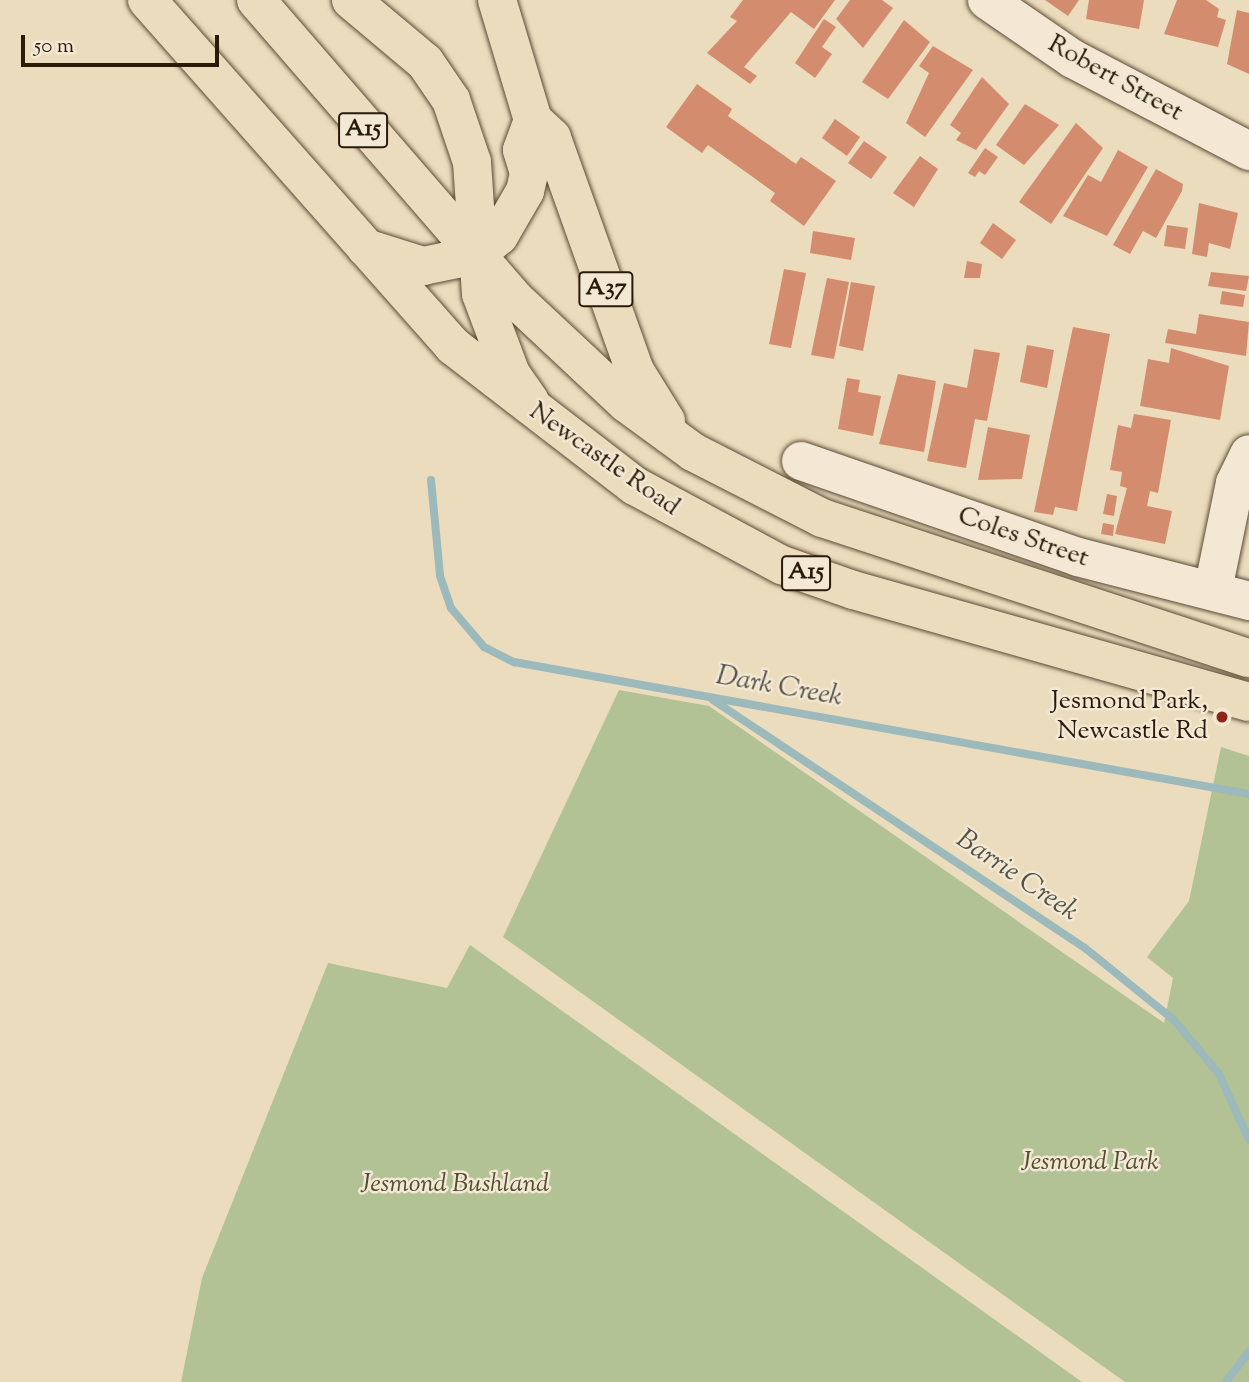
<!DOCTYPE html>
<style>
body{margin:0}
#map{position:relative;width:1249px;height:1382px;overflow:hidden;background:#ebdcbd;font-family:"Sorts Mill Goudy",serif}
div>[style]{position:absolute}
[style*='--x']{left:calc(var(--x)*1px);top:calc(var(--y)*1px);width:calc(var(--w)*1px);rotate:calc(var(--a)*1deg)}
.green>*{inset:0;background:#b2c295}
.stream>*{height:8px;margin:-4px;padding:0 4px;transform-origin:4px;border-radius:4px;background:#9cb9bb}
.building>*{inset:0;background:#d38c6e}
.roads{filter:drop-shadow(0 0 2px #5a4a35) drop-shadow(0 0 2px #5a4a35)}
.minor>*{height:38px;margin:-19px;padding:0 19px;transform-origin:19px;border-radius:19px;background:#f2e8d4}
.highway>*{height:38px;margin:-19px;padding:0 19px;transform-origin:19px;border-radius:19px;background:#ebdcbd}
.dots>*{width:19px;height:19px;translate:-50% -50%;box-sizing:border-box;border:4px solid #f2e8d4;border-radius:50%}
span{translate:-50% -50%;white-space:nowrap;text-align:center;line-height:1.15;-webkit-text-stroke:5px #f2e8d4;paint-order:stroke}
.shield-label span{padding:2px 5px;background:#f2e8d4;border:2px solid;border-radius:5px;-webkit-text-stroke-width:0}
.shield-label{font-size:24px;color:#2a1a08;font-weight:700}
.street-label{font-size:26px;color:#2a1a08}
.poi-label{font-size:26px;color:#2a1a08}
.right{translate:-100% -50%;text-align:right}
.park-label{font-size:26px;color:#534c32;font-style:italic}
.water-label{font-size:28px;color:#525247;font-style:italic}
.scale{position:absolute;left:21px;top:35px;width:198px;height:32px;box-sizing:border-box;border:4px solid #2a1a08;border-top:0;padding-left:9px;font-size:21px;line-height:24px;white-space:nowrap;color:#2a1a08;-webkit-text-stroke:5px #f2e8d4;paint-order:stroke}
</style>
<div id="map">
<div class="green">
<i style="clip-path:polygon(619px 690px,709px 706px,1164px 1023px,1173px 978px,1147px 957px,1189px 901px,1221px 747px,1249px 756px,1249px 1382px,1125px 1382px,503px 937px)"></i>
<i style="clip-path:polygon(470px 945px,1082px 1382px,181px 1382px,202px 1278px,328px 963px,447px 988px)"></i>
</div>
<div class="stream">
<i style="--x:431;--y:480;--w:96;--a:84.6"></i>
<i style="--x:440;--y:576;--w:34;--a:71"></i>
<i style="--x:451;--y:608;--w:51;--a:49.8"></i>
<i style="--x:484;--y:647;--w:34;--a:27"></i>
<i style="--x:514;--y:662;--w:747;--a:10.18"></i>
<i style="--x:713;--y:700;--w:447;--a:33.7"></i>
<i style="--x:1085;--y:948;--w:114;--a:39"></i>
<i style="--x:1174;--y:1020;--w:70;--a:50.2"></i>
<i style="--x:1219;--y:1074;--w:72;--a:65.6"></i>
<i style="--x:1226;--y:1382;--w:38;--a:-53"></i>
</div>
<div class="building">
<i style="clip-path:polygon(743px 0,835px 0,814px 29px,791px 12px,744px 67px,757px 76px,750px 84px,707px 53px,737px 21px,730px 17px)"></i>
<i style="clip-path:polygon(850px 0,882px 0,893px 8px,863px 48px,836px 19px)"></i>
<i style="clip-path:polygon(1045px 0,1079px 0,1068px 16px)"></i>
<i style="clip-path:polygon(1089px 0,1144px 0,1139px 29px,1086px 19px)"></i>
<i style="clip-path:polygon(1177px 0,1206px 0,1219px 9px,1217px 17px,1226px 20px,1218px 47px,1164px 34px)"></i>
<i style="clip-path:polygon(1237px 10px,1249px 13px,1249px 74px,1227px 64px)"></i>
<i style="clip-path:polygon(824px 19px,836px 27px,822px 47px,832px 54px,815px 78px,795px 63px)"></i>
<i style="clip-path:polygon(904px 20px,930px 42px,888px 99px,862px 82px)"></i>
<i style="clip-path:polygon(933px 46px,973px 70px,925px 137px,906px 123px,929px 73px,919px 66px)"></i>
<i style="clip-path:polygon(982px 77px,1009px 104px,976px 150px,956px 140px,961px 133px,950px 125px)"></i>
<i style="clip-path:polygon(697px 84px,732px 109px,728px 116px,796px 164px,801px 157px,836px 181px,804px 226px,770px 201px,775px 193px,708px 145px,702px 153px,666px 127px)"></i>
<i style="clip-path:polygon(1025px 104px,1059px 125px,1024px 165px,996px 145px)"></i>
<i style="clip-path:polygon(835px 119px,860px 137px,847px 156px,822px 138px)"></i>
<i style="clip-path:polygon(1076px 123px,1103px 148px,1051px 224px,1019px 202px)"></i>
<i style="clip-path:polygon(864px 141px,887px 157px,871px 179px,848px 163px)"></i>
<i style="clip-path:polygon(985px 148px,998px 157px,985px 175px,979px 171px,975px 177px,968px 173px)"></i>
<i style="clip-path:polygon(1118px 150px,1148px 167px,1107px 236px,1063px 216px,1088px 175px,1101px 182px)"></i>
<i style="clip-path:polygon(920px 156px,938px 169px,914px 207px,893px 193px)"></i>
<i style="clip-path:polygon(1156px 169px,1183px 184px,1182px 191px,1156px 238px,1143px 231px,1130px 254px,1113px 245px)"></i>
<i style="clip-path:polygon(1199px 203px,1238px 213px,1230px 249px,1209px 243px,1207px 257px,1192px 254px)"></i>
<i style="clip-path:polygon(993px 223px,1016px 240px,1002px 259px,980px 243px)"></i>
<i style="clip-path:polygon(1167px 225px,1188px 228px,1185px 249px,1164px 246px)"></i>
<i style="clip-path:polygon(813px 231px,855px 238px,851px 260px,810px 253px)"></i>
<i style="clip-path:polygon(967px 261px,982px 264px,980px 278px,964px 278px)"></i>
<i style="clip-path:polygon(784px 269px,806px 273px,791px 348px,769px 344px)"></i>
<i style="clip-path:polygon(1211px 272px,1249px 276px,1246px 291px,1208px 286px)"></i>
<i style="clip-path:polygon(827px 278px,849px 282px,834px 359px,811px 355px)"></i>
<i style="clip-path:polygon(851px 282px,875px 286px,863px 351px,839px 346px)"></i>
<i style="clip-path:polygon(1222px 291px,1245px 295px,1243px 307px,1220px 304px)"></i>
<i style="clip-path:polygon(1199px 314px,1249px 322px,1246px 356px,1165px 343px,1168px 329px,1196px 334px)"></i>
<i style="clip-path:polygon(1073px 327px,1110px 334px,1077px 511px,1055px 507px,1053px 515px,1034px 512px)"></i>
<i style="clip-path:polygon(1027px 345px,1054px 350px,1047px 388px,1020px 382px)"></i>
<i style="clip-path:polygon(1171px 348px,1229px 366px,1220px 420px,1140px 406px,1148px 359px,1169px 363px)"></i>
<i style="clip-path:polygon(974px 349px,1000px 353px,987px 421px,975px 419px,966px 468px,927px 461px,944px 383px,967px 388px)"></i>
<i style="clip-path:polygon(898px 374px,936px 381px,924px 452px,879px 444px)"></i>
<i style="clip-path:polygon(847px 378px,860px 380px,858px 392px,881px 396px,873px 436px,838px 429px)"></i>
<i style="clip-path:polygon(1134px 414px,1171px 420px,1158px 493px,1150px 491px,1147px 506px,1172px 511px,1165px 544px,1115px 534px,1127px 488px,1120px 486px,1122px 472px,1110px 470px,1118px 425px,1131px 428px)"></i>
<i style="clip-path:polygon(988px 427px,1030px 435px,1022px 479px,978px 480px)"></i>
<i style="clip-path:polygon(1107px 494px,1117px 496px,1114px 516px,1103px 514px)"></i>
<i style="clip-path:polygon(1103px 523px,1114px 525px,1113px 536px,1101px 534px)"></i>
</div>
<div class="roads">
<div class="minor">
<i style="--x:987;--y:0;--w:104;--a:34.5"></i>
<i style="--x:1073;--y:59;--w:199;--a:27.6"></i>
<i style="--x:801;--y:461;--w:293;--a:19.1"></i>
<i style="--x:1078;--y:557;--w:177;--a:14.4"></i>
<i style="--x:1213;--y:590;--w:109;--a:-78.4"></i>
<i style="--x:1235;--y:483;--w:32;--a:-64"></i>
</div>
<div class="highway">
<i style="--x:147;--y:0;--w:462;--a:48.5"></i>
<i style="--x:453;--y:346;--w:230;--a:37.6"></i>
<i style="--x:635;--y:486;--w:167;--a:28.3"></i>
<i style="--x:782;--y:565;--w:75;--a:19.4"></i>
<i style="--x:853;--y:590;--w:412;--a:15.8"></i>
<i style="--x:256;--y:0;--w:397;--a:49.1"></i>
<i style="--x:516;--y:300;--w:151;--a:43.1"></i>
<i style="--x:626;--y:403;--w:83;--a:36.2"></i>
<i style="--x:693;--y:452;--w:145;--a:27.1"></i>
<i style="--x:822;--y:518;--w:449;--a:18.2"></i>
<i style="--x:351;--y:0;--w:97;--a:40"></i>
<i style="--x:425;--y:62;--w:46;--a:55.6"></i>
<i style="--x:451;--y:100;--w:65;--a:71.3"></i>
<i style="--x:472;--y:162;--w:132;--a:86.1"></i>
<i style="--x:481;--y:294;--w:85;--a:69.4"></i>
<i style="--x:511;--y:374;--w:33;--a:55"></i>
<i style="--x:497;--y:0;--w:125;--a:73.3"></i>
<i style="--x:533;--y:120;--w:26;--a:43"></i>
<i style="--x:552;--y:138;--w:247;--a:70.4"></i>
<i style="--x:635;--y:371;--w:59;--a:58.2"></i>
<i style="--x:366;--y:248;--w:60;--a:17.5"></i>
<i style="--x:423;--y:266;--w:54;--a:-11.7"></i>
<i style="--x:476;--y:255;--w:30;--a:-40"></i>
<i style="--x:499;--y:236;--w:52;--a:-60"></i>
<i style="--x:525;--y:191;--w:18;--a:-77"></i>
<i style="--x:529;--y:173;--w:24;--a:-107"></i>
<i style="--x:522;--y:150;--w:32;--a:-70"></i>
</div>
</div>
<div class="dots">
<i style="left:1222px;top:717px;background:#8f2418"></i>
</div>
<div class="shield-label">
<span style="left:363px;top:130px">A15</span>
<span style="left:606px;top:289px">A37</span>
<span style="left:806px;top:573px">A15</span>
</div>
<div class="street-label">
<span style="left:1115px;top:79px;rotate:29deg">Robert Street</span>
<span style="left:604px;top:460px;rotate:35deg">Newcastle Road</span>
<span style="left:1023px;top:538px;rotate:19deg">Coles Street</span>
</div>
<div class="poi-label">
<span class="right" style="left:1208px;top:717px">Jesmond Park,<br>Newcastle Rd</span>
</div>
<div class="park-label">
<span style="left:1090px;top:1163px">Jesmond Park</span>
<span style="left:455px;top:1185px">Jesmond Bushland</span>
</div>
<div class="water-label">
<span style="left:779px;top:687px;rotate:10deg">Dark Creek</span>
<span style="left:1017px;top:876px;rotate:34deg">Barrie Creek</span>
</div>
<div class="scale">50 m</div>
</div>
